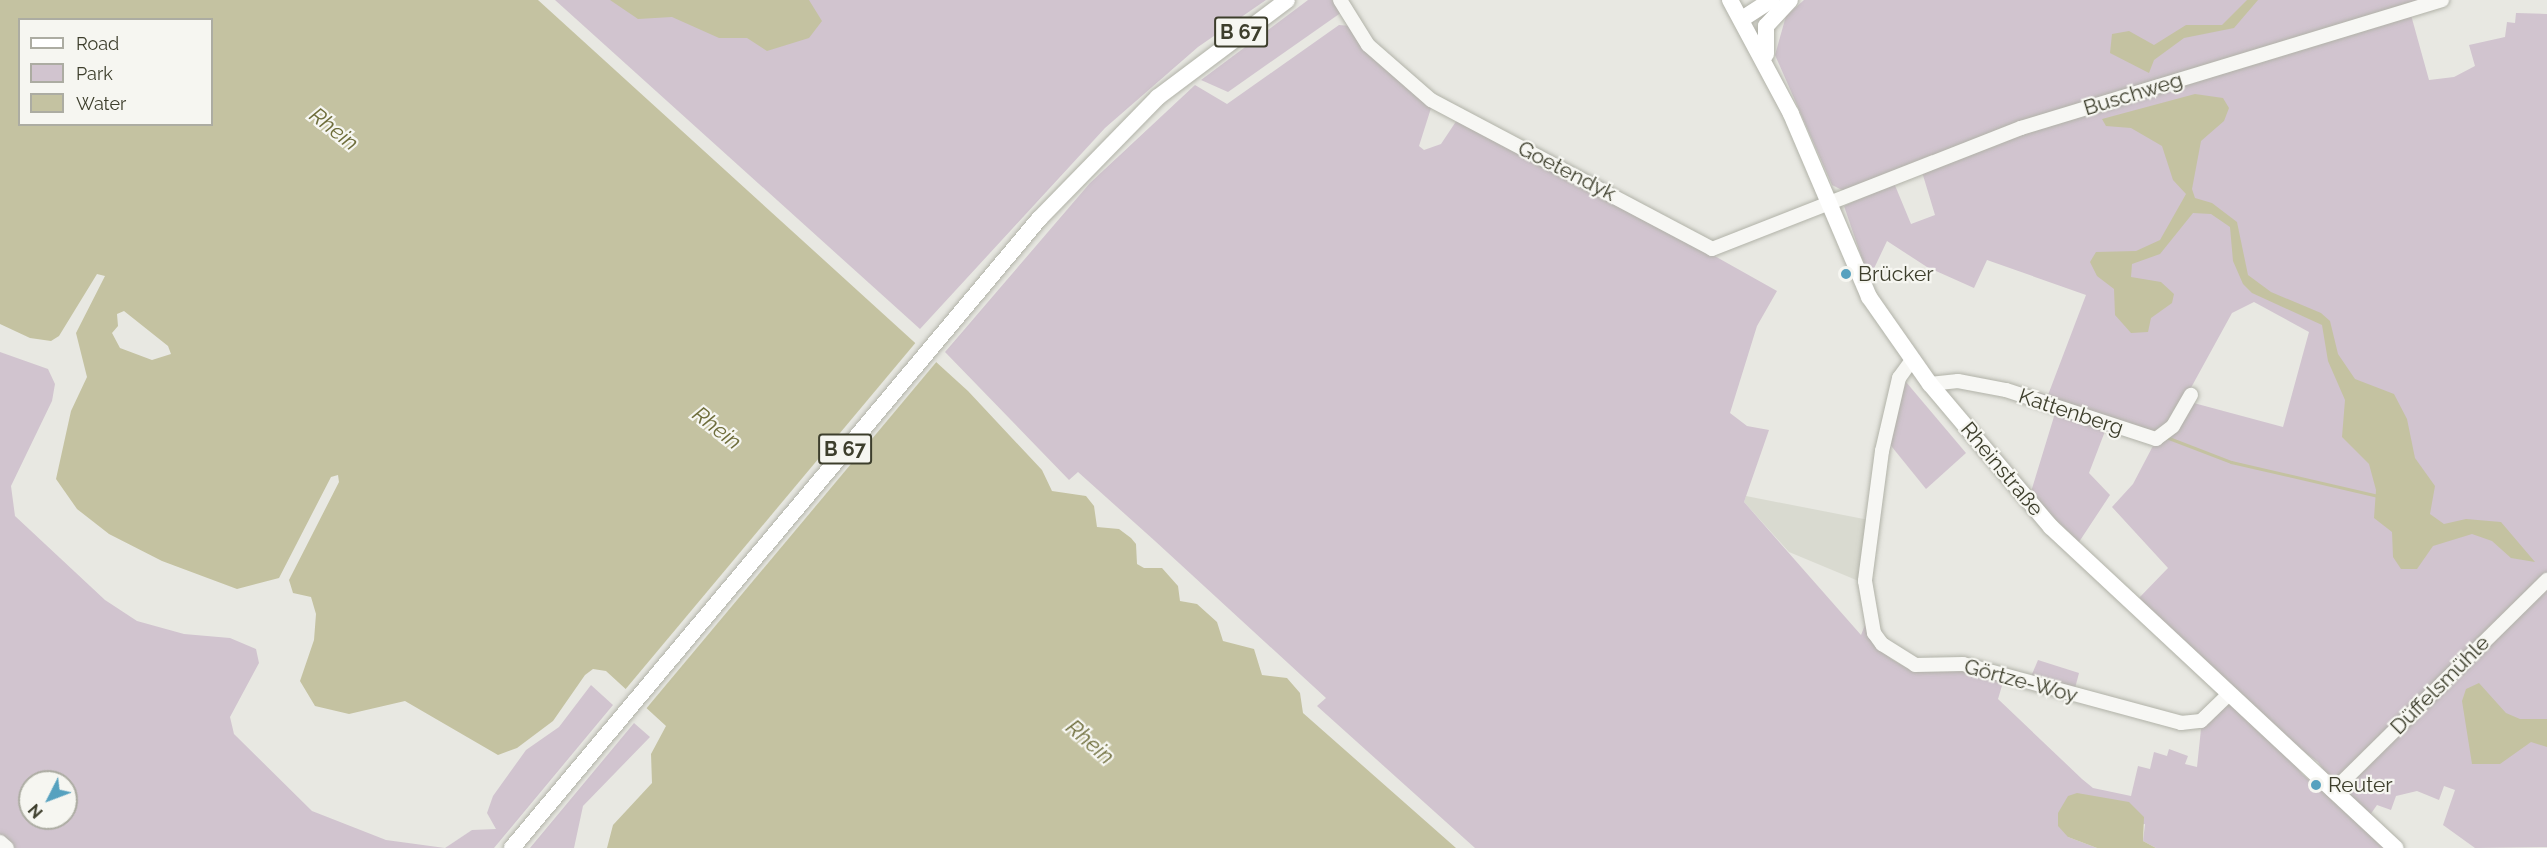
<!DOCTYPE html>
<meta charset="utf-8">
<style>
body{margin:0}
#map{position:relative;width:2547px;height:848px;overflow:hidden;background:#e8e8e2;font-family:Raleway,sans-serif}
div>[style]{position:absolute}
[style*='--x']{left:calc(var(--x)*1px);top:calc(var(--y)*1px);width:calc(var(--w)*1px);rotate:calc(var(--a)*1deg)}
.built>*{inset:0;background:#d9dad0}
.green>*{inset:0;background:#d1c4cf}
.water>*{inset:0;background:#c4c2a1}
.pier>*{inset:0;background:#e8e8e2}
.stream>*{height:3px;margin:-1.5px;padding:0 1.5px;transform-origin:1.5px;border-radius:1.5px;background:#c4c2a1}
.roads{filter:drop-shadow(0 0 2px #b1b2a8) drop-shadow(0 0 2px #b1b2a8)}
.minor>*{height:14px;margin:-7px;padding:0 7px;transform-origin:7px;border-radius:7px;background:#f7f7f4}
.major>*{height:16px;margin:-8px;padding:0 8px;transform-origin:8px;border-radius:8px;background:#fff}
.dots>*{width:16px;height:16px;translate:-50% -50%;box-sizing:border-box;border:3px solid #f6f6f1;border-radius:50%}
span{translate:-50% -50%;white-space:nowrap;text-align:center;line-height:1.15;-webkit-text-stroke:4.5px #f6f6f1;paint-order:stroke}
.shield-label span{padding:2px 4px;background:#f6f6f1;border:2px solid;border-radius:4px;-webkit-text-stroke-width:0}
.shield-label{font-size:20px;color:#3d3e2c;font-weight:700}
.street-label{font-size:21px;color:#3d3e2c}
.poi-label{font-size:21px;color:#3d3e2c}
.left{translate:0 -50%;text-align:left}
.water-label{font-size:22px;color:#6e6d3b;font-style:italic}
.legend{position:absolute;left:18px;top:18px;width:195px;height:108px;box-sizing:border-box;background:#f6f6f1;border:2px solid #acaca2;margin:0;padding:8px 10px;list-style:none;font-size:18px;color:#3d3e2c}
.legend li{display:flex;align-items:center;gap:12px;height:30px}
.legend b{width:30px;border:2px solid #acaca2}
.north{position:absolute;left:18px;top:770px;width:60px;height:60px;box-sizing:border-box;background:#f6f6f1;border:2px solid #acaca2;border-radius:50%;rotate:228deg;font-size:16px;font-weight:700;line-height:24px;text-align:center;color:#3d3e2c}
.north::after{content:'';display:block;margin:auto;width:21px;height:27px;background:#56a1bf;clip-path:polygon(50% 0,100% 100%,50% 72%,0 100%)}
</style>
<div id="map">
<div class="built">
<i style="clip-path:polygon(1746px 496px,1869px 520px,1861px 582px,1789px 552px,1744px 502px)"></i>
</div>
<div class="green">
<i style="clip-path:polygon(555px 0,1266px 0,1198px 47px,1105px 128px,920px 329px)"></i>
<i style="clip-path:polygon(1308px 0,1332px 0,1342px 12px,1228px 92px,1201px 80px)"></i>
<i style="clip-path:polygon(1804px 0,2429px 0,1846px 192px,1832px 185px,1775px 55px,1786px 16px)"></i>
<i style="clip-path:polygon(2516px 13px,2547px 14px,2547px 575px,2340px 779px,2330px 779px,2318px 762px,2279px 734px,2139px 598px,2168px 568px,2112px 507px,2133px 484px,2155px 442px,2190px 402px,2283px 427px,2309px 332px,2254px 302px,2232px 313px,2176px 415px,2157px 435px,2009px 385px,2048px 395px,2086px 295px,1987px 260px,1974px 288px,1927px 267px,1887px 241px,1869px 279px,1844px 206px,1894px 183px,1911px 224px,1935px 215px,1922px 172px,2023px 132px,2411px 15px,2429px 80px,2454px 77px,2475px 66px,2469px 45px,2505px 37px,2507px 22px,2515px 23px)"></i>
<i style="clip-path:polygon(1339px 25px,1351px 26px,1432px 105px,1419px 146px,1424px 150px,1441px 144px,1457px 120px,1606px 195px,1777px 291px,1757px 326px,1730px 413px,1747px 426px,1769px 430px,1744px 502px,1861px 635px,1867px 620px,1875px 642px,1891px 659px,1909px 669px,1963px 667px,2004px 679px,1998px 699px,2082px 779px,2093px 788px,2131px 796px,2138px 766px,2150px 769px,2154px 752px,2167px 756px,2169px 749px,2188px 756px,2185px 764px,2197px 767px,2201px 729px,2221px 708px,2223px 693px,2281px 747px,2302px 774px,2389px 848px,2156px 848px,2143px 841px,2145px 824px,2068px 837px,2097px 848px,1475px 848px,1317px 706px,1326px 698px,1155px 541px,1078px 472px,1069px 480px,945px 352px,1090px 183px,1195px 85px,1227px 104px)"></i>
<i style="clip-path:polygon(evenodd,0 352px,48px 369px,55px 384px,52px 401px,11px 486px,15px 516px,105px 600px,137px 621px,184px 634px,230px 638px,256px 649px,259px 663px,230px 717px,234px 734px,312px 811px,386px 840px,445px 848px,472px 830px,496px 829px,487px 813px,493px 796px,526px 750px,559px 727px,591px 685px,613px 705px,494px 848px,15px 848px,0 834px,0 352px,30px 782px,66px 782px,66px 818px,30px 818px,30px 782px)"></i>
<i style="clip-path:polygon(1906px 382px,1966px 453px,1926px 489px,1888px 442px)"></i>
<i style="clip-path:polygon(2056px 410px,2107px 426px,2089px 473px,2110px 495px,2079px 542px,2030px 495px)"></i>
<i style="clip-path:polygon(2547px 584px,2547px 847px,2475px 848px,2443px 825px,2455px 790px,2444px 786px,2439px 800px,2417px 791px,2396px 796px,2391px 810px,2377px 805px,2370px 815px,2344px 791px,2344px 783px)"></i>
<i style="clip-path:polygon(2038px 660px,2079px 673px,2074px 692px,2030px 679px)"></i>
<i style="clip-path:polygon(634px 723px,650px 737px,583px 806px,574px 848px,530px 848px)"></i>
</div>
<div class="water">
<i style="clip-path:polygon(evenodd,0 0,538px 0,968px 391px,1042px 470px,1052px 491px,1086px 496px,1094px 506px,1097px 527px,1119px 529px,1131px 538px,1136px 544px,1137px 564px,1144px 568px,1162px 568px,1178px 586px,1180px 601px,1197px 604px,1217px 622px,1223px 641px,1254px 649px,1262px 675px,1287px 678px,1300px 693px,1303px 713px,1456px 848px,607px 848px,613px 825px,652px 783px,651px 754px,666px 726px,606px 671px,593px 669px,585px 675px,553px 721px,517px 748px,498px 755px,405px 701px,349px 714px,315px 706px,300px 681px,314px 640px,316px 614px,311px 597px,293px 593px,289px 580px,339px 482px,338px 475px,331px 477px,279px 578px,237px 589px,162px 561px,109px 534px,77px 509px,56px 479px,71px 411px,87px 377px,76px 333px,105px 276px,97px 274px,59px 336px,51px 341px,30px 338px,0 324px,0 0,20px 20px,212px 20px,212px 124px,20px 124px,20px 20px,0 0,124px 311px,168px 346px,171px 354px,152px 360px,120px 348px,112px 333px,118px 326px,117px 314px,124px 311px)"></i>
<i style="clip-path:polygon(610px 0,809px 0,822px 21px,809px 38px,767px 51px,747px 38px,719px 38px,672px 17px,638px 19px)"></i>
<i style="clip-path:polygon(2247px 0,2258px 0,2234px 28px,2184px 38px,2154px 60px,2149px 73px,2110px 53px,2112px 34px,2129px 31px,2154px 45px,2186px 25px,2222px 25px)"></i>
<i style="clip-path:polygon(2195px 94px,2223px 98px,2229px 108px,2224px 121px,2201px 141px,2192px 189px,2195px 198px,2212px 203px,2237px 222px,2248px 275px,2271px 292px,2321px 313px,2330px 321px,2338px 354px,2355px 379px,2394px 394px,2407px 419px,2415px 458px,2435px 486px,2430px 514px,2444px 524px,2466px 519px,2501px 522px,2535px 562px,2511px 558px,2492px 541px,2472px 534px,2433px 546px,2417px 569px,2401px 569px,2393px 557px,2392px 532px,2374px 518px,2376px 490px,2369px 464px,2342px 437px,2345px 400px,2328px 361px,2322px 325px,2252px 293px,2243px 284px,2233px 261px,2230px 227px,2211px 214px,2193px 213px,2160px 254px,2132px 264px,2131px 277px,2161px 282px,2174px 294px,2172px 303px,2151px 318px,2148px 332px,2131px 333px,2115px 315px,2114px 289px,2097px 276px,2090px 262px,2096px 252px,2136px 251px,2160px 240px,2186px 194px,2173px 180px,2162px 146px,2131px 128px,2106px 126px,2102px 119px)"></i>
<i style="clip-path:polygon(2479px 683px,2506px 713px,2520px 719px,2547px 719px,2547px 747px,2531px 742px,2500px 764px,2472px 764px,2462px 701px,2466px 689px)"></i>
<i style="clip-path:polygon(2077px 793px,2129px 802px,2144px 817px,2143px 841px,2156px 848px,2097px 848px,2068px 837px,2058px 826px,2058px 813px,2068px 796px)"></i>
</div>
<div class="pier">
<i style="clip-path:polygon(917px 341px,938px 360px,645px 710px,624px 691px)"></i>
</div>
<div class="stream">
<i style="--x:2166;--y:437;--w:70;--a:21"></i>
<i style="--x:2231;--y:462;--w:151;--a:13"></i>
</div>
<div class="roads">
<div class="minor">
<i style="--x:1340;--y:0;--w:53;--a:58.1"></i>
<i style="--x:1368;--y:45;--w:84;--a:41.1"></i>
<i style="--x:1431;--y:100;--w:318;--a:27.9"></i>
<i style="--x:1712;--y:249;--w:332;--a:-21.4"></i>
<i style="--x:2021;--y:128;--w:440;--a:-16.9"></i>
<i style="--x:1912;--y:360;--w:22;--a:126"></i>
<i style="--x:1899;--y:378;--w:75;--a:103.1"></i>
<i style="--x:1882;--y:451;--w:131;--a:97.5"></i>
<i style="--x:1865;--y:581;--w:53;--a:80.2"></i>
<i style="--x:1874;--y:633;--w:14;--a:54"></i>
<i style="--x:1882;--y:644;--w:39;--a:32"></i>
<i style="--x:1915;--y:665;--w:48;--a:-1.2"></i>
<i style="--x:1963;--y:664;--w:226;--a:15.1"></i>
<i style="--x:2181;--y:723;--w:20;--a:-6"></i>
<i style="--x:2201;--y:721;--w:40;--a:-44"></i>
<i style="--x:1930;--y:384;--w:28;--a:-6"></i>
<i style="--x:1958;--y:381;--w:49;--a:10.6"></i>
<i style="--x:2006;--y:390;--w:158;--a:18.1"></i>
<i style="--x:2156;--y:439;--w:21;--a:-37"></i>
<i style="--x:2173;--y:426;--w:36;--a:-60"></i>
<i style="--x:2333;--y:791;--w:301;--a:-44.6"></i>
<i style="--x:0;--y:842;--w:9;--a:41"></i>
</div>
<div class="major">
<i style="--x:1730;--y:0;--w:129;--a:61.8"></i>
<i style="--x:1791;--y:114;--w:199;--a:66.9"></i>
<i style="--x:1869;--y:297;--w:106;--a:55"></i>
<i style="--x:1930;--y:384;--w:187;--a:49.8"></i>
<i style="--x:2051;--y:527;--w:471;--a:43"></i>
<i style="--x:1742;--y:19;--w:35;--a:-33"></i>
<i style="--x:1766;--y:54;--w:28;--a:-90"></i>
<i style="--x:1766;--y:26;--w:35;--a:-47"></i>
<i style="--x:512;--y:848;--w:821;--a:-50.04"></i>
<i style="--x:1039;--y:219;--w:170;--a:-45.7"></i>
<i style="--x:1158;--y:97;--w:161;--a:-36.9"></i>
</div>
</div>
<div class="dots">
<i style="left:1846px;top:274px;background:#56a1bf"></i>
<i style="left:2316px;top:785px;background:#56a1bf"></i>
</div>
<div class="shield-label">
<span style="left:1241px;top:32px">B 67</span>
<span style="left:845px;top:449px">B 67</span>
</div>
<div class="street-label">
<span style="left:2133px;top:94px;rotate:-17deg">Buschweg</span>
<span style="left:1567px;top:171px;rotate:27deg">Goetendyk</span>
<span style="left:2071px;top:412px;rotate:18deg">Kattenberg</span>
<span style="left:2002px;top:469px;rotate:50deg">Rheinstraße</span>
<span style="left:2021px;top:681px;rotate:15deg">Görtze-Woy</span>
<span style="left:2440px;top:685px;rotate:-45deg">Düffelsmühle</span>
</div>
<div class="poi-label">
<span class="left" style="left:1858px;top:274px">Brücker</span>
<span class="left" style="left:2328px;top:785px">Reuter</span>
</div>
<div class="water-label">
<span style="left:334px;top:129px;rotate:38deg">Rhein</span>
<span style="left:717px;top:428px;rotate:38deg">Rhein</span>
<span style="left:1090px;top:742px;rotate:41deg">Rhein</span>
</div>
<ul class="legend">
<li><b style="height:8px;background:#fff"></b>Road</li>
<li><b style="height:16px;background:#d1c4cf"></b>Park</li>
<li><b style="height:16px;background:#c4c2a1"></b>Water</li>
</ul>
<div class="north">N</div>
</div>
